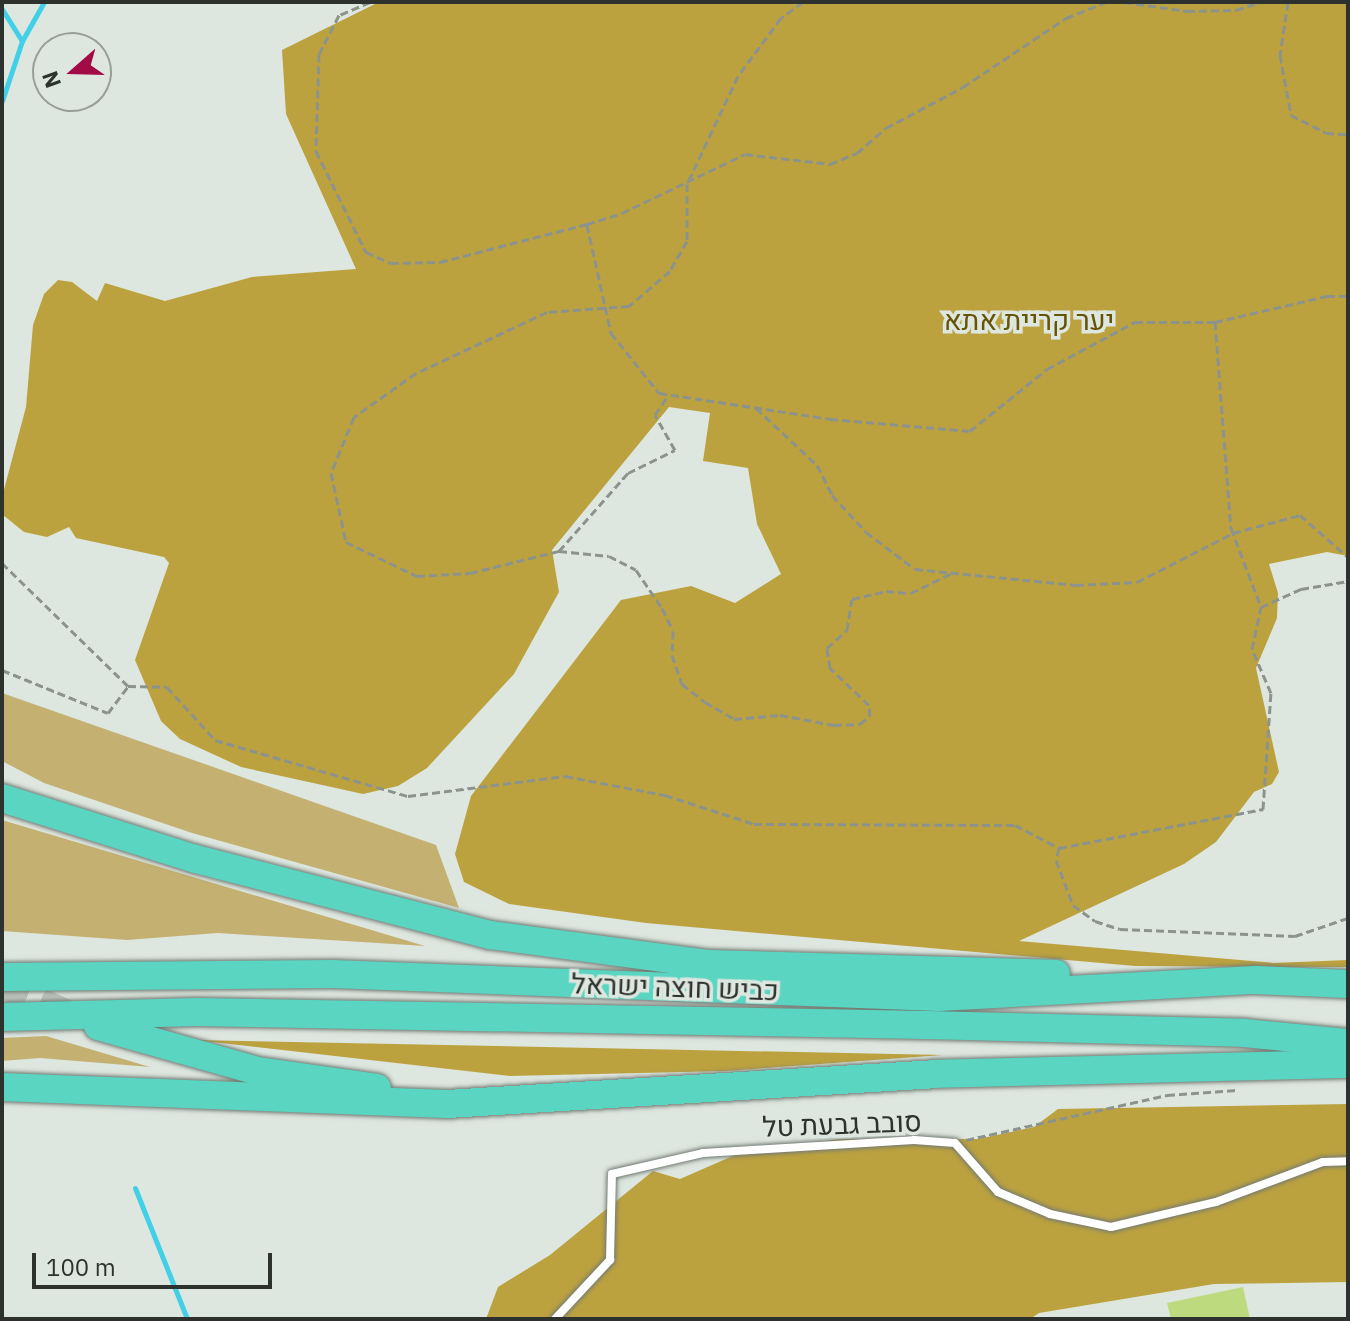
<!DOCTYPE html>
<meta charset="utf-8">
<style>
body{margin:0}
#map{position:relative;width:1350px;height:1321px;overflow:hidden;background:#dee7df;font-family:"IBM Plex Sans",Heebo,sans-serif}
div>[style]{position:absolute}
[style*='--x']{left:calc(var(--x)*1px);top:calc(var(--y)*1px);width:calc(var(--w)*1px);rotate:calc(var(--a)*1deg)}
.green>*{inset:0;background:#c4b172}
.forest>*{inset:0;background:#bca23f}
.stream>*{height:5px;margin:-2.5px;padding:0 2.5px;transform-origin:2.5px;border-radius:2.5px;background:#42d0e6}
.building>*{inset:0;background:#beda7f}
.motorway-tunnel>*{height:28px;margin-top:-14px;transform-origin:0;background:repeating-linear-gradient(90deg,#bbc3bc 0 28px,transparent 0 42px)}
.path>*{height:3px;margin-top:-1.5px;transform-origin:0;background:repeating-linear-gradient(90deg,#8c938d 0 8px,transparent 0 12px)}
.roads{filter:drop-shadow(0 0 2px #727a74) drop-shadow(0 0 2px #727a74)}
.service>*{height:8px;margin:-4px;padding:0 4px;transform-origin:4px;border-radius:4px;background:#fff}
.motorway>*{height:28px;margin:-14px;padding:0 14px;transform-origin:14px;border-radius:14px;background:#5ad5c1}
span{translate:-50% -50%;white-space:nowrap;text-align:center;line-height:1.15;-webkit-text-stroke:7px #dee7df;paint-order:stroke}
.park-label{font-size:28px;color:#665404}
.street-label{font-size:28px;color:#2e322f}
.frame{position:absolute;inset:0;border:4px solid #2e322f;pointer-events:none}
.north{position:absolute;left:32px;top:32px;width:80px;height:80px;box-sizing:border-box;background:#dee7df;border:2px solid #989f99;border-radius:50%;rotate:250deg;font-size:22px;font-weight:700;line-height:32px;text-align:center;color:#2e322f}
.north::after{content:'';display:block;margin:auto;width:28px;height:36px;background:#a30b47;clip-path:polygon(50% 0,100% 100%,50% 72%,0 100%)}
.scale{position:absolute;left:32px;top:1253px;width:240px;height:36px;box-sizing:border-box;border:4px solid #2e322f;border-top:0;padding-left:10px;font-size:24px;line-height:28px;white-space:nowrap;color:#2e322f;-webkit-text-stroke:6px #dee7df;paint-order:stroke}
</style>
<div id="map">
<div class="green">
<i style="clip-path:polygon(2px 693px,436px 845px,459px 908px,192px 833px,44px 783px,2px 761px)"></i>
<i style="clip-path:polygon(2px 820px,425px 946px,218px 933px,127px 940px,2px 931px)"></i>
<i style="clip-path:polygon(46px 1036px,150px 1067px,40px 1058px,2px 1061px,2px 1038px)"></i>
</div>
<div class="forest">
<i style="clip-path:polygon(379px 2px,1348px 2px,1348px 556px,1327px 552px,1269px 564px,1278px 593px,1277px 618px,1256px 668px,1279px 772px,1272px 784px,1254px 792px,1216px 842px,1184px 864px,1019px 941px,1274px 963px,1348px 960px,1348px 967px,1135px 966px,646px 923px,509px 904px,464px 882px,455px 854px,471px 796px,621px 600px,691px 586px,735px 603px,781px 574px,757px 524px,748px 468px,703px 461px,710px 413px,669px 407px,552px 550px,559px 592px,514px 674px,427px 768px,398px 786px,363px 794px,241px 767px,180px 739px,161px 721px,135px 660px,169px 563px,164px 557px,76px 538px,69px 527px,47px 537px,24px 532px,3px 515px,2px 497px,26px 407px,33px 325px,44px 294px,58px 280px,72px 282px,97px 301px,105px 283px,165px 301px,252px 277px,356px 269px,286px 114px,282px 50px)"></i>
<i style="clip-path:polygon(195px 1040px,943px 1055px,726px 1071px,510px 1076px)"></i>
<i style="clip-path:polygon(1348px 1104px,1348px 1282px,1214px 1284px,1039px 1313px,1030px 1319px,486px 1319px,498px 1287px,550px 1255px,653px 1171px,680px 1179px,744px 1151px,842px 1139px,978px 1139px,1034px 1127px,1058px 1109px)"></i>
</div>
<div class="stream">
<i style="--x:2;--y:9;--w:38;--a:58"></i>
<i style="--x:2;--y:101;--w:63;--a:-71.6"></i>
<i style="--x:22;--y:41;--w:45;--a:-60.6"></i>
<i style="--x:135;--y:1188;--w:141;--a:68.3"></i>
</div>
<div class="building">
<i style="clip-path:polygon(1243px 1287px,1250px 1319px,1171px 1319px,1167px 1303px)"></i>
</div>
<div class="motorway-tunnel">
<i style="--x:2;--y:984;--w:79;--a:24.6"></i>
</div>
<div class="path">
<i style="--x:370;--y:2;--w:34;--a:157"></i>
<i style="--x:339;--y:15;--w:44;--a:117.1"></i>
<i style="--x:319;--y:54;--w:97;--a:91.8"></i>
<i style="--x:316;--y:151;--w:113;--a:63.7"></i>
<i style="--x:366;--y:252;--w:27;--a:24"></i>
<i style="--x:391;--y:263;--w:49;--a:-1.2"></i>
<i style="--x:440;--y:262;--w:152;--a:-14.5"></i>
<i style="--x:587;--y:224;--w:37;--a:-17"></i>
<i style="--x:622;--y:213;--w:136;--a:-25.6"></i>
<i style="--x:745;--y:154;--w:86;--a:6.7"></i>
<i style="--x:830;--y:164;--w:29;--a:-22"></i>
<i style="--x:857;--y:153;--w:38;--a:-41"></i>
<i style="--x:886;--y:128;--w:87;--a:-28"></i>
<i style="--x:963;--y:87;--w:124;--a:-33.8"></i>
<i style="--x:1066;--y:18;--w:43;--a:-21.8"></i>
<i style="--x:803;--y:2;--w:27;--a:144"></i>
<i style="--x:781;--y:18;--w:72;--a:126.6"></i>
<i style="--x:738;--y:76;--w:119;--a:115.3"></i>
<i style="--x:687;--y:184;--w:57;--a:90"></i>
<i style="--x:687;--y:241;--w:34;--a:120"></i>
<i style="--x:670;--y:271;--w:54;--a:139.5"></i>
<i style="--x:629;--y:306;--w:82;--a:175.8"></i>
<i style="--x:547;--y:312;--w:145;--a:155"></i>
<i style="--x:416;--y:373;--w:76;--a:144.6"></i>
<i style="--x:354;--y:417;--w:61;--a:112.3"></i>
<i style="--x:331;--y:473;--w:71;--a:77.7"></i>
<i style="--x:346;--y:542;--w:79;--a:25.6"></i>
<i style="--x:417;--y:576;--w:53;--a:-3.2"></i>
<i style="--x:470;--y:573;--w:92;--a:-13.9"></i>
<i style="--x:559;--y:551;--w:50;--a:5.7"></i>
<i style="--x:609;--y:556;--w:30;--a:27"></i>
<i style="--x:636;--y:570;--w:46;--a:55.6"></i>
<i style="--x:662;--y:608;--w:25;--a:64"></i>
<i style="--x:673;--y:631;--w:24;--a:92"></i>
<i style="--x:672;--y:655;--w:31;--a:71"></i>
<i style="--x:682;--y:684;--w:29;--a:38"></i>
<i style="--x:705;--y:702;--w:34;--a:30"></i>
<i style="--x:734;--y:719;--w:46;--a:-5"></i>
<i style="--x:780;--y:715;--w:55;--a:10.5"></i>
<i style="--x:834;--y:725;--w:26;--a:-2"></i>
<i style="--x:860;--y:724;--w:13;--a:-39"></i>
<i style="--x:870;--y:716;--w:11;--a:-95"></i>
<i style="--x:869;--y:705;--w:54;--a:-136.5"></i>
<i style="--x:830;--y:668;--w:20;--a:-99"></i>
<i style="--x:827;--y:648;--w:27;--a:-42"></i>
<i style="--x:847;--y:630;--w:31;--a:-81"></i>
<i style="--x:852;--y:599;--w:35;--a:-13"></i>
<i style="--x:886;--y:591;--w:25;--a:5"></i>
<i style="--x:911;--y:593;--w:46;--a:-26"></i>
<i style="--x:1124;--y:2;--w:64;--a:8.1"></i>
<i style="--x:1187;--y:11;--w:49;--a:-1.2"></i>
<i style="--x:1236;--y:10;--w:26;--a:-18"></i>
<i style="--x:1288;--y:2;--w:54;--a:98.6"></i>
<i style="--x:1280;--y:55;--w:61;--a:79.6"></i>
<i style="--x:1291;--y:115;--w:39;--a:27"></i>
<i style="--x:1326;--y:133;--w:22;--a:3"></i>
<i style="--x:587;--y:225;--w:111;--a:77.5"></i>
<i style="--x:611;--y:333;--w:77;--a:51.3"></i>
<i style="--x:659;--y:393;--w:173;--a:8.6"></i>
<i style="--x:830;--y:419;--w:141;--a:4.9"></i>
<i style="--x:970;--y:431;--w:99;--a:-38.8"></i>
<i style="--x:1047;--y:369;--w:100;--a:-28.1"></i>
<i style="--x:1135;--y:322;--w:80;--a:0"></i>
<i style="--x:1215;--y:322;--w:115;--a:-13.1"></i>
<i style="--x:1327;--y:296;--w:21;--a:0"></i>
<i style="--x:1215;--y:322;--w:207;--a:85.6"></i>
<i style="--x:1231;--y:528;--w:85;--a:69.2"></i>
<i style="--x:756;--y:408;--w:83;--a:43.1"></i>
<i style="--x:817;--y:465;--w:34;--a:63"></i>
<i style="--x:832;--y:495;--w:50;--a:47.4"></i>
<i style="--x:866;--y:532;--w:61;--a:37.1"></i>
<i style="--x:915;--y:569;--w:162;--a:5.7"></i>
<i style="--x:1076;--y:585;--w:61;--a:-2.8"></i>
<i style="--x:1137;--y:582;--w:108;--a:-27"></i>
<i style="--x:1233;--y:533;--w:69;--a:-15"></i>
<i style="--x:1300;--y:515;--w:64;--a:41.2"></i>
<i style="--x:559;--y:551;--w:104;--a:-48.5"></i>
<i style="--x:628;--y:473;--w:52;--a:-26.1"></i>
<i style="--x:675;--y:450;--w:40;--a:-119.7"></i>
<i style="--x:655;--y:415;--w:23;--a:-56"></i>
<i style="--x:2;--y:563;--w:176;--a:44.3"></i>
<i style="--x:128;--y:686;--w:39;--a:1"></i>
<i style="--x:167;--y:687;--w:72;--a:47.8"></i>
<i style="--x:215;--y:740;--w:201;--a:16.2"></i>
<i style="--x:408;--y:796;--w:158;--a:-7.3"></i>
<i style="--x:565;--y:776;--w:102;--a:10.8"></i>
<i style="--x:665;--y:795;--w:94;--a:18"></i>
<i style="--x:754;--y:824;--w:261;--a:0.2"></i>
<i style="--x:1015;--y:825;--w:50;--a:27.6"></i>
<i style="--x:1059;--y:848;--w:208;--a:-10.8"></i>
<i style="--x:1263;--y:809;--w:116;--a:-86.1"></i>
<i style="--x:1271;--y:693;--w:48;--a:-113.4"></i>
<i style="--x:1252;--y:649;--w:43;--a:-77.9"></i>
<i style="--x:1261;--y:607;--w:44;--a:-24.2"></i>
<i style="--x:1301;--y:589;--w:48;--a:-9.7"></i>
<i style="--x:2;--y:670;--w:114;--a:22.1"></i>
<i style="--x:108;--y:713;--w:34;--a:-53"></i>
<i style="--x:1059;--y:848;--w:12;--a:104"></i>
<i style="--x:1056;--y:860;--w:48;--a:69.3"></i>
<i style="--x:1073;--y:905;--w:27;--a:36"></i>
<i style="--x:1095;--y:921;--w:26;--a:18"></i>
<i style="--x:1120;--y:929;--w:175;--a:2.3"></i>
<i style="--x:1295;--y:936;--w:56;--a:-18.8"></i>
<i style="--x:966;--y:1140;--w:206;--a:-12.6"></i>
<i style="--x:1167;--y:1095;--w:70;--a:-4.1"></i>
</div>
<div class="roads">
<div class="service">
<i style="--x:555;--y:1319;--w:81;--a:-47"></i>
<i style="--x:610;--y:1260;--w:86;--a:-88.7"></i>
<i style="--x:612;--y:1174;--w:93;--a:-13"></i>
<i style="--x:703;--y:1153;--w:211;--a:-3.5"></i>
<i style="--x:914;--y:1140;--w:41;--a:4.2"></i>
<i style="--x:955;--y:1143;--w:65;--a:48.7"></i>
<i style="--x:998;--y:1192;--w:56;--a:22.9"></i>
<i style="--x:1050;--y:1214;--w:62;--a:12"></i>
<i style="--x:1111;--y:1227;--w:108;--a:-13.4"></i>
<i style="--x:1216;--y:1202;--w:114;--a:-20.5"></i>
<i style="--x:1323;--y:1162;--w:25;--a:-2"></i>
</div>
<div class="motorway">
<i style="--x:2;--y:798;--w:203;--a:17.5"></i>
<i style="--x:196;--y:859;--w:304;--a:14.5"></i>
<i style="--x:490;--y:935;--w:218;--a:7.6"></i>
<i style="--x:706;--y:964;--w:350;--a:1.6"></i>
<i style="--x:2;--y:977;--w:330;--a:-0.5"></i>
<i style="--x:332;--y:974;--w:607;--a:2.17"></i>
<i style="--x:939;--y:997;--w:317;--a:-3.1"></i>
<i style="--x:1256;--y:980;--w:92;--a:2.5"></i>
<i style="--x:2;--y:1017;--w:195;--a:-1.5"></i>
<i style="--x:197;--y:1012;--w:729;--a:1.02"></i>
<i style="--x:926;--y:1025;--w:318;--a:1.4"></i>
<i style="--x:1244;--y:1033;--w:104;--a:5.5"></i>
<i style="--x:98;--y:1026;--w:166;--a:15.7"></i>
<i style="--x:258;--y:1071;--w:120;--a:8.1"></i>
<i style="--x:2;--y:1087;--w:445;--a:2.2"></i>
<i style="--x:447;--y:1104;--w:487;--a:-3.5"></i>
<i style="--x:933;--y:1074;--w:415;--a:-1.4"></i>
</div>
</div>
<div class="park-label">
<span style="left:1029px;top:320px">יער קריית אתא</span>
</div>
<div class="street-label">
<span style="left:675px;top:987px;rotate:2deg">כביש חוצה ישראל</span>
<span style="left:842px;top:1124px;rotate:-2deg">סובב גבעת טל</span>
</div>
<div class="frame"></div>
<div class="north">N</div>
<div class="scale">100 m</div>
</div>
